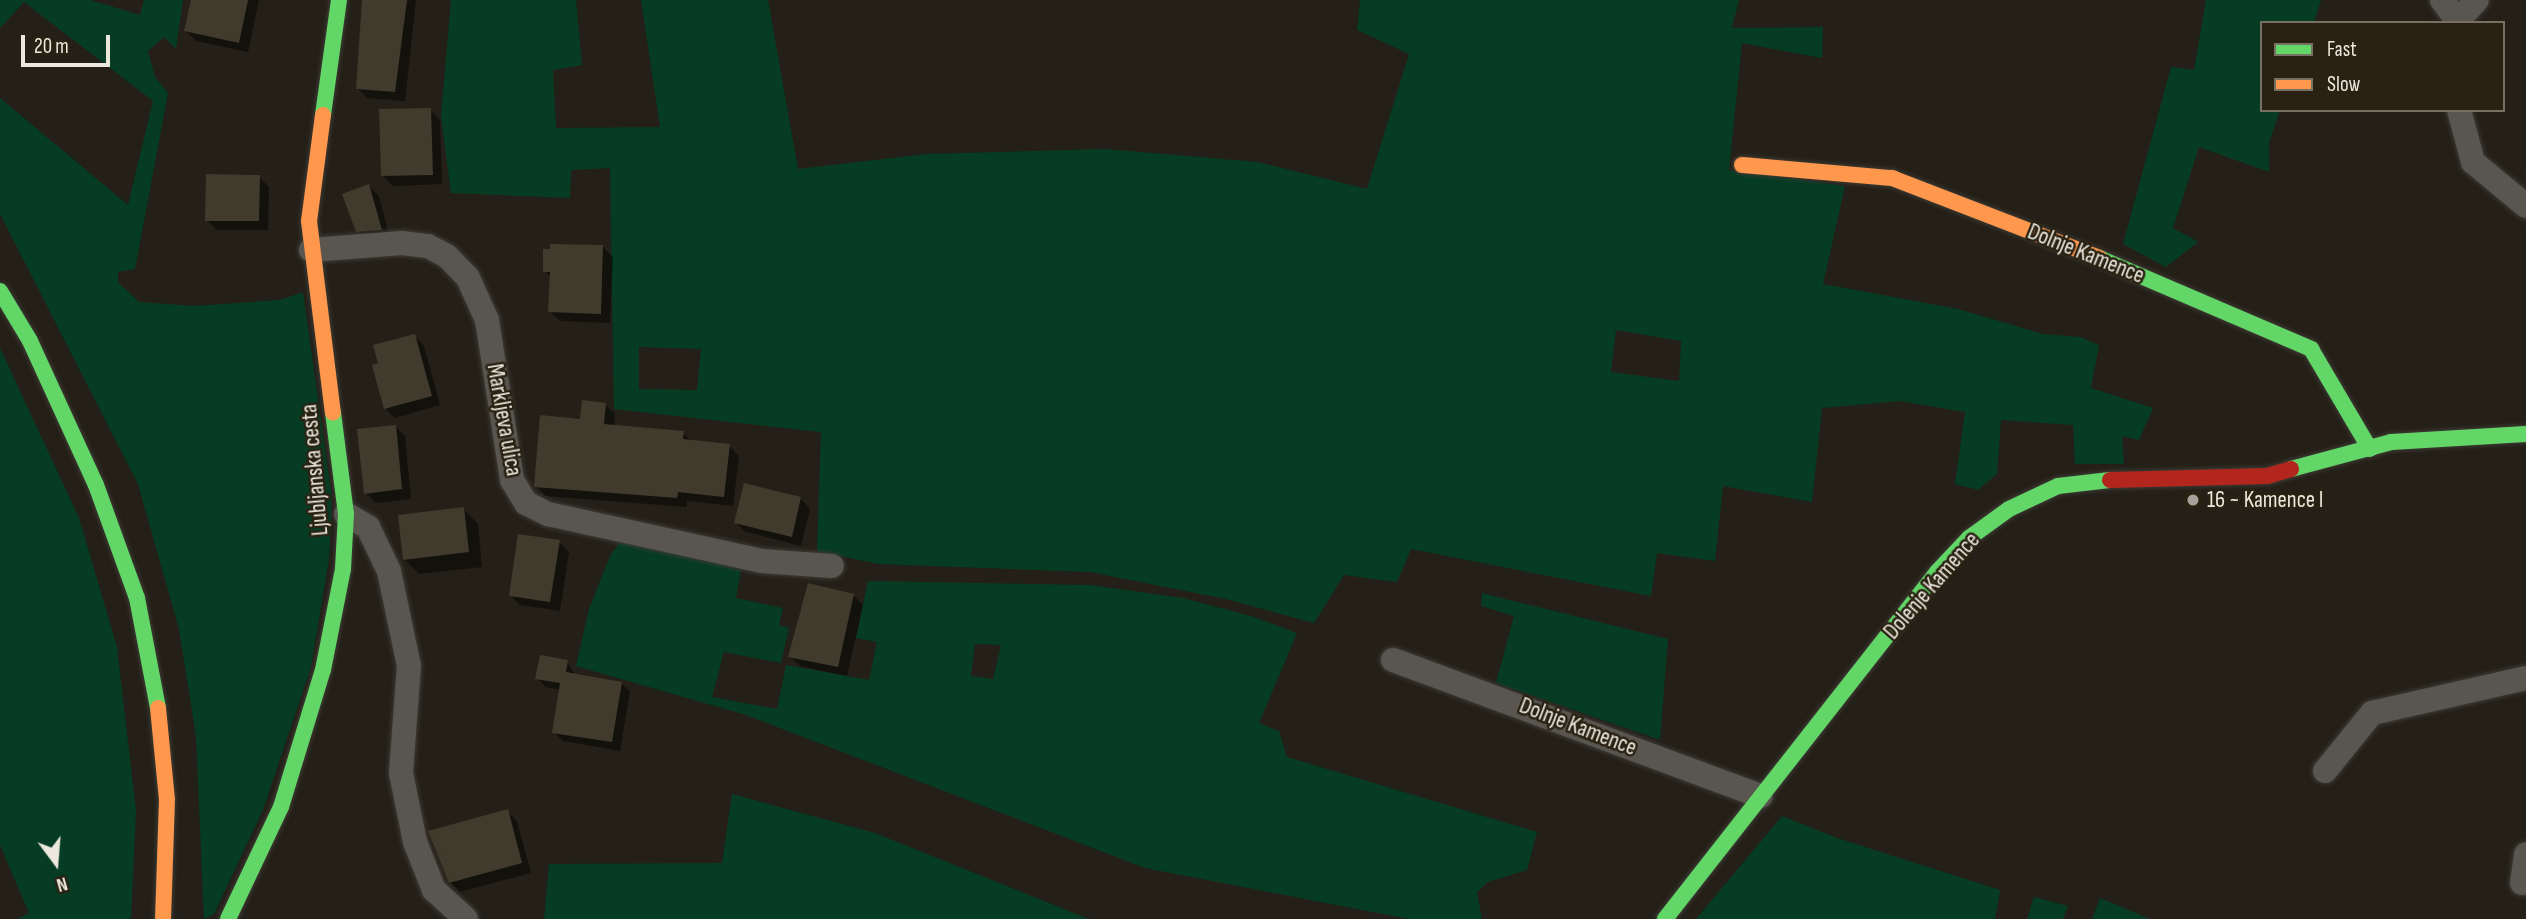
<!DOCTYPE html>
<style>
body{margin:0}
#map{position:relative;width:2526px;height:919px;overflow:hidden;background:#242018;font-family:"Sofia Sans Condensed",sans-serif}
div>[style]{position:absolute}
[style*='--x']{left:calc(var(--x)*1px);top:calc(var(--y)*1px);width:calc(var(--w)*1px);rotate:calc(var(--a)*1deg)}
.green>*{inset:0;background:#053c23}
.shadow>*{inset:0;background:#0007}
.building>*{inset:0;background:#413b2e}
.roads{filter:drop-shadow(0 0 2px #3d3a34) drop-shadow(0 0 2px #3d3a34)}
.street>*{height:24px;margin:-12px;padding:0 12px;transform-origin:12px;border-radius:12px;background:#595650}
.fast>*{height:16px;margin:-8px;padding:0 8px;transform-origin:8px;border-radius:8px;background:#63d668}
.slow>*{height:16px;margin:-8px;padding:0 8px;transform-origin:8px;border-radius:8px;background:#ff974d}
.jam>*{height:16px;margin:-8px;padding:0 8px;transform-origin:8px;border-radius:8px;background:#b3261e}
.dots>*{width:19px;height:19px;translate:-50% -50%;box-sizing:border-box;border:4px solid #292213;border-radius:50%}
span{translate:-50% -50%;white-space:nowrap;text-align:center;line-height:1.15;-webkit-text-stroke:5px #292213;paint-order:stroke}
.street-label{font-size:23px;color:#ece8de}
.poi-label{font-size:23px;color:#ece8de}
.left{translate:0 -50%;text-align:left}
.legend{position:absolute;left:2260px;top:21px;width:245px;height:91px;box-sizing:border-box;background:#292213;border:2px solid #777164;margin:0;padding:9px 12px;list-style:none;font-size:21px;color:#ece8de}
.legend li{display:flex;align-items:center;gap:14px;height:35px}
.legend b{width:35px;border:2px solid #777164}
.north{position:absolute;left:21px;top:828px;width:70px;height:70px;-webkit-text-stroke:5px #292213;paint-order:stroke;rotate:164deg;font-size:19px;font-weight:700;line-height:28px;text-align:center;color:#ece8de}
.north::after{content:'';display:block;margin:auto;width:24px;height:32px;background:#ece8de;clip-path:polygon(50% 0,100% 100%,50% 72%,0 100%)}
.scale{position:absolute;left:21px;top:35px;width:89px;height:32px;box-sizing:border-box;border:4px solid #ece8de;border-top:0;padding-left:9px;font-size:21px;line-height:24px;white-space:nowrap;color:#ece8de;-webkit-text-stroke:5px #292213;paint-order:stroke}
</style>
<div id="map">
<div class="green">
<i style="clip-path:polygon(0 0,90px 0,140px 15px,144px 0,183px 0,176px 49px,164px 37px,148px 51px,155px 77px,168px 93px,135px 269px,118px 272px,118px 282px,139px 302px,195px 306px,280px 300px,303px 292px,332px 498px,329px 560px,311px 667px,263px 810px,214px 914px,204px 919px,196px 737px,179px 629px,138px 484px,0 214px,0 98px,128px 205px,153px 101px,24px 2px,0 28px)"></i>
<i style="clip-path:polygon(evenodd,451px 0,576px 0,582px 65px,553px 70px,556px 128px,660px 127px,641px 0,768px 0,798px 169px,927px 154px,1105px 149px,1258px 162px,1367px 189px,1409px 54px,1357px 30px,1360px 0,1739px 0,1732px 28px,1823px 27px,1822px 58px,1742px 43px,1729px 170px,1845px 186px,1823px 284px,1958px 309px,2043px 334px,2080px 337px,2099px 345px,2091px 388px,2153px 408px,2139px 440px,2122px 436px,2124px 464px,2075px 464px,2073px 425px,2001px 420px,1997px 474px,1978px 490px,1955px 484px,1965px 412px,1900px 401px,1822px 408px,1812px 502px,1723px 486px,1715px 561px,1657px 553px,1651px 596px,1411px 549px,1397px 582px,1344px 575px,1314px 623px,1226px 599px,1090px 572px,878px 564px,817px 551px,821px 432px,614px 409px,610px 168px,571px 170px,570px 198px,451px 193px,441px 116px,451px 0,1616px 330px,1681px 341px,1679px 381px,1611px 372px,1616px 330px,451px 0,639px 347px,701px 349px,697px 390px,639px 389px,639px 347px)"></i>
<i style="clip-path:polygon(2206px 0,2321px 0,2314px 23px,2262px 23px,2262px 110px,2280px 110px,2269px 143px,2269px 172px,2199px 147px,2173px 228px,2198px 242px,2166px 267px,2123px 244px,2171px 67px,2194px 70px)"></i>
<i style="clip-path:polygon(0 348px,79px 518px,117px 647px,136px 811px,131px 919px,18px 919px,29px 913px,0 845px)"></i>
<i style="clip-path:polygon(evenodd,631px 539px,741px 570px,736px 598px,783px 608px,779px 625px,789px 628px,781px 663px,724px 652px,712px 697px,777px 709px,786px 665px,869px 680px,877px 642px,856px 638px,868px 581px,1090px 585px,1183px 598px,1251px 616px,1297px 633px,1259px 723px,1279px 731px,1287px 757px,1537px 832px,1527px 870px,1488px 882px,1477px 892px,1482px 919px,1409px 919px,1145px 868px,746px 715px,576px 666px,589px 609px,610px 556px,619px 543px,631px 539px,975px 644px,1001px 645px,993px 679px,971px 676px,975px 644px)"></i>
<i style="clip-path:polygon(1482px 593px,1668px 639px,1660px 740px,1496px 683px,1514px 616px,1481px 606px)"></i>
<i style="clip-path:polygon(732px 794px,875px 833px,1089px 919px,544px 919px,549px 864px,722px 863px)"></i>
<i style="clip-path:polygon(1782px 816px,1837px 838px,2000px 890px,1995px 919px,1696px 919px)"></i>
<i style="clip-path:polygon(2034px 897px,2068px 906px,2063px 919px,2027px 919px)"></i>
<i style="clip-path:polygon(2100px 898px,2150px 919px,2092px 919px)"></i>
</div>
<div class="shadow">
<i style="clip-path:polygon(192px 0,259px 0,248px 52px,196px 41px,186px 31px)"></i>
<i style="clip-path:polygon(364px 0,416px 0,405px 101px,367px 98px,357px 88px)"></i>
<i style="clip-path:polygon(430px 110px,440px 120px,442px 184px,393px 186px,383px 176px)"></i>
<i style="clip-path:polygon(259px 177px,269px 187px,268px 230px,217px 230px,207px 220px)"></i>
<i style="clip-path:polygon(369px 186px,379px 196px,390px 239px,368px 241px,358px 231px)"></i>
<i style="clip-path:polygon(603px 247px,613px 257px,610px 323px,560px 321px,550px 312px,551px 277px,545px 271px)"></i>
<i style="clip-path:polygon(414px 336px,424px 346px,440px 405px,395px 418px,385px 408px)"></i>
<i style="clip-path:polygon(605px 404px,615px 414px,614px 426px,683px 433px,692px 442px,729px 446px,739px 456px,733px 506px,687px 501px,687px 507px,545px 496px,536px 486px,582px 421px)"></i>
<i style="clip-path:polygon(395px 426px,405px 436px,411px 499px,376px 503px,366px 493px)"></i>
<i style="clip-path:polygon(801px 499px,810px 509px,801px 546px,746px 532px,736px 523px)"></i>
<i style="clip-path:polygon(463px 509px,478px 524px,482px 567px,419px 574px,404px 559px)"></i>
<i style="clip-path:polygon(559px 542px,569px 552px,560px 611px,520px 605px,510px 595px)"></i>
<i style="clip-path:polygon(853px 595px,863px 605px,847px 676px,800px 666px,790px 656px,801px 608px)"></i>
<i style="clip-path:polygon(567px 662px,576px 676px,621px 683px,630px 692px,620px 751px,563px 741px,554px 732px,561px 690px,546px 687px,537px 678px)"></i>
<i style="clip-path:polygon(507px 811px,517px 821px,531px 873px,460px 892px,450px 882px)"></i>
</div>
<div class="building">
<i style="clip-path:polygon(191px 0,248px 0,239px 43px,184px 31px)"></i>
<i style="clip-path:polygon(362px 0,407px 0,395px 92px,356px 89px)"></i>
<i style="clip-path:polygon(431px 108px,433px 175px,381px 176px,379px 109px)"></i>
<i style="clip-path:polygon(206px 174px,260px 175px,259px 221px,205px 221px)"></i>
<i style="clip-path:polygon(369px 184px,382px 230px,356px 232px,342px 194px)"></i>
<i style="clip-path:polygon(550px 244px,603px 245px,601px 314px,548px 312px,550px 272px,543px 272px,543px 249px,550px 249px)"></i>
<i style="clip-path:polygon(415px 334px,432px 396px,384px 409px,372px 365px,378px 363px,373px 345px)"></i>
<i style="clip-path:polygon(582px 400px,606px 403px,604px 424px,684px 431px,683px 439px,730px 444px,724px 497px,678px 492px,677px 498px,534px 487px,540px 415px,580px 419px)"></i>
<i style="clip-path:polygon(396px 425px,402px 489px,364px 494px,357px 429px)"></i>
<i style="clip-path:polygon(744px 483px,801px 497px,792px 537px,734px 523px)"></i>
<i style="clip-path:polygon(464px 507px,469px 552px,403px 560px,398px 515px)"></i>
<i style="clip-path:polygon(518px 534px,560px 540px,550px 602px,509px 596px)"></i>
<i style="clip-path:polygon(808px 583px,854px 594px,838px 667px,788px 657px)"></i>
<i style="clip-path:polygon(540px 655px,568px 660px,566px 672px,622px 682px,612px 742px,552px 733px,560px 683px,535px 679px)"></i>
<i style="clip-path:polygon(508px 809px,522px 863px,449px 883px,428px 831px)"></i>
</div>
<div class="roads">
<div class="street">
<i style="--x:2442;--y:0;--w:25;--a:53"></i>
<i style="--x:2456;--y:23;--w:31;--a:-48"></i>
<i style="--x:2459;--y:110;--w:54;--a:74.9"></i>
<i style="--x:2473;--y:162;--w:69;--a:39.7"></i>
<i style="--x:311;--y:250;--w:91;--a:-4.4"></i>
<i style="--x:402;--y:243;--w:26;--a:7"></i>
<i style="--x:428;--y:246;--w:21;--a:28"></i>
<i style="--x:447;--y:256;--w:30;--a:46"></i>
<i style="--x:468;--y:278;--w:46;--a:65.7"></i>
<i style="--x:487;--y:320;--w:162;--a:81.1"></i>
<i style="--x:512;--y:480;--w:27;--a:59"></i>
<i style="--x:526;--y:503;--w:25;--a:27"></i>
<i style="--x:548;--y:514;--w:218;--a:12.4"></i>
<i style="--x:761;--y:561;--w:71;--a:4"></i>
<i style="--x:346;--y:514;--w:26;--a:31"></i>
<i style="--x:368;--y:527;--w:49;--a:64.5"></i>
<i style="--x:389;--y:571;--w:97;--a:78.1"></i>
<i style="--x:409;--y:666;--w:107;--a:94.3"></i>
<i style="--x:401;--y:773;--w:70;--a:78.5"></i>
<i style="--x:415;--y:842;--w:52;--a:68.4"></i>
<i style="--x:434;--y:890;--w:43;--a:42.2"></i>
<i style="--x:1393;--y:660;--w:392;--a:20.3"></i>
<i style="--x:2325;--y:771;--w:75;--a:-51"></i>
<i style="--x:2372;--y:713;--w:158;--a:-12.8"></i>
<i style="--x:2522;--y:883;--w:29;--a:-82"></i>
</div>
<div class="fast">
<i style="--x:323;--y:115;--w:116;--a:-82.1"></i>
<i style="--x:2099;--y:258;--w:231;--a:23.2"></i>
<i style="--x:2311;--y:349;--w:116;--a:59.5"></i>
<i style="--x:0;--y:291;--w:58;--a:59"></i>
<i style="--x:30;--y:341;--w:158;--a:65.4"></i>
<i style="--x:96;--y:485;--w:120;--a:70.1"></i>
<i style="--x:137;--y:598;--w:112;--a:79.2"></i>
<i style="--x:2291;--y:469;--w:104;--a:-15.1"></i>
<i style="--x:2391;--y:442;--w:135;--a:-3.4"></i>
<i style="--x:228;--y:919;--w:124;--a:-64.7"></i>
<i style="--x:281;--y:807;--w:143;--a:-73"></i>
<i style="--x:323;--y:670;--w:103;--a:-78.8"></i>
<i style="--x:343;--y:569;--w:55;--a:-86.9"></i>
<i style="--x:346;--y:514;--w:102;--a:-97.3"></i>
<i style="--x:1665;--y:919;--w:441;--a:-51.9"></i>
<i style="--x:1937;--y:572;--w:47;--a:-46.7"></i>
<i style="--x:1969;--y:538;--w:49;--a:-35.9"></i>
<i style="--x:2009;--y:509;--w:54;--a:-25.1"></i>
<i style="--x:2058;--y:486;--w:52;--a:-6.6"></i>
</div>
<div class="slow">
<i style="--x:323;--y:115;--w:107;--a:97.5"></i>
<i style="--x:309;--y:221;--w:193;--a:82.9"></i>
<i style="--x:1742;--y:165;--w:151;--a:5"></i>
<i style="--x:1892;--y:178;--w:222;--a:21.1"></i>
<i style="--x:158;--y:708;--w:91;--a:84.4"></i>
<i style="--x:167;--y:799;--w:120;--a:91.9"></i>
</div>
<div class="jam">
<i style="--x:2110;--y:480;--w:157;--a:-1.5"></i>
<i style="--x:2267;--y:476;--w:25;--a:-16"></i>
</div>
</div>
<div class="dots">
<i style="left:2193px;top:500px;background:#a6a299"></i>
</div>
<div class="street-label">
<span style="left:2086px;top:254px;rotate:22deg">Dolnje Kamence</span>
<span style="left:504px;top:420px;rotate:80deg">Markljeva ulica</span>
<span style="left:315px;top:470px;rotate:-95deg">Ljubljanska cesta</span>
<span style="left:1932px;top:586px;rotate:-49deg">Dolenje Kamence</span>
<span style="left:1578px;top:727px;rotate:21deg">Dolnje Kamence</span>
</div>
<div class="poi-label">
<span class="left" style="left:2207px;top:500px">16 ~ Kamence I</span>
</div>
<ul class="legend">
<li><b style="height:9px;background:#63d668"></b>Fast</li>
<li><b style="height:9px;background:#ff974d"></b>Slow</li>
</ul>
<div class="north">N</div>
<div class="scale">20 m</div>
</div>
